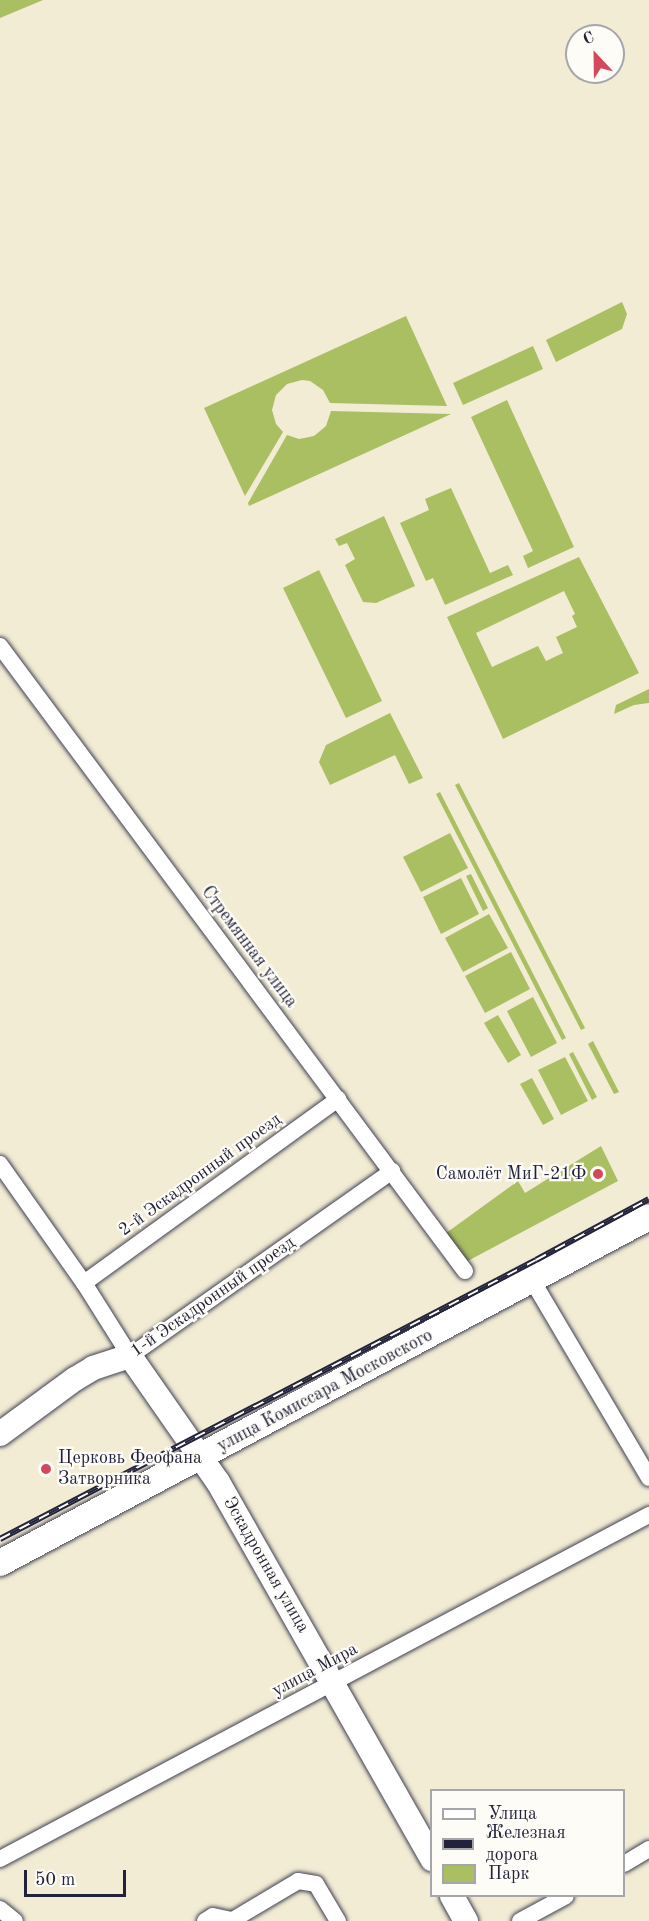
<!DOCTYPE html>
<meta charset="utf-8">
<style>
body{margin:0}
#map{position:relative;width:649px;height:1921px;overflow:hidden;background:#f2ecd5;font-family:"Old Standard TT",serif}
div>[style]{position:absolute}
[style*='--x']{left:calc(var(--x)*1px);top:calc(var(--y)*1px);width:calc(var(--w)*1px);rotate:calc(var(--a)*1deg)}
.green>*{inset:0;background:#aabe62}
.roads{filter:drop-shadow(0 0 2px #414052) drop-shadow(0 0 2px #414052)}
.street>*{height:16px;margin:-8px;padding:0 8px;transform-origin:8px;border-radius:8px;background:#fff}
.secondary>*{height:24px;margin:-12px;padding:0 12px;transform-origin:12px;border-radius:12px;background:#fff}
.primary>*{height:26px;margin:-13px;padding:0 13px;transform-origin:13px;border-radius:13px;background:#fff}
.rail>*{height:6px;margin-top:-3px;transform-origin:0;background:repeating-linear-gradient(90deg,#fdfcf7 0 11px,#22223b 0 22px);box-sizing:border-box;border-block:2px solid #22223b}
.dots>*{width:16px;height:16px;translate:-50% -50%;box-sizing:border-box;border:3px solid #fdfcf7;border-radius:50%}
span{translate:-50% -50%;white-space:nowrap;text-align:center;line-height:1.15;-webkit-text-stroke:4.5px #fdfcf7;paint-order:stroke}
.street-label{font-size:18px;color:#22223b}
.poi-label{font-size:18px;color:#22223b}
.right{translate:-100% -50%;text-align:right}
.left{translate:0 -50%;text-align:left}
.legend{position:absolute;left:430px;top:1789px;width:195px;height:108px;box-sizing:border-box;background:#fdfcf7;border:2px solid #a5a5ac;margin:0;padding:8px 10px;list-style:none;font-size:18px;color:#22223b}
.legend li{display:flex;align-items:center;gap:12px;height:30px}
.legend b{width:30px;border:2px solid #a5a5ac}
.north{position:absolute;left:565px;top:24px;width:60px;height:60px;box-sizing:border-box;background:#fdfcf7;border:2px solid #a5a5ac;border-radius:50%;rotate:338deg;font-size:16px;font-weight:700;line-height:24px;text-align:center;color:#22223b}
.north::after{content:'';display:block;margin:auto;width:21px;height:27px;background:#d1495b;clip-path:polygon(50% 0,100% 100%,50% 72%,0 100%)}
.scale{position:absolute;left:24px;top:1870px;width:102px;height:27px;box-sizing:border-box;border:3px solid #22223b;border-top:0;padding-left:8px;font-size:18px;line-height:21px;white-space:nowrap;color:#22223b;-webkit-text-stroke:4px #fdfcf7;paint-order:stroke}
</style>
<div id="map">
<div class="green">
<i style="clip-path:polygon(0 0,43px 0,0 18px)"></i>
<i style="clip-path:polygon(622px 302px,627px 314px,622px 329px,556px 362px,546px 340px)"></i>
<i style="clip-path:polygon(406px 316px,447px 406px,330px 403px,323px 390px,310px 381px,302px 380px,287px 384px,276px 395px,272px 410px,276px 424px,283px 432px,245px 496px,204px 408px)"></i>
<i style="clip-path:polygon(533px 346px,543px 369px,463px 405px,453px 383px)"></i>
<i style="clip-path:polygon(507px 400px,574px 547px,528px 568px,523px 556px,533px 551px,471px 417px)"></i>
<i style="clip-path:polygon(331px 411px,451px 414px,249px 506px,248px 503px,287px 435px,299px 439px,314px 436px,326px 426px)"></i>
<i style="clip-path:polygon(451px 488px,490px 573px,508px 565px,513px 575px,445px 605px,433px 578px,426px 581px,400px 523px,429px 510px,425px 499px)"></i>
<i style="clip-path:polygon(384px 516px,415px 586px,376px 603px,363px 602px,345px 565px,355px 559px,347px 543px,339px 546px,335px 539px)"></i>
<i style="clip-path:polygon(evenodd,579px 557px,639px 673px,503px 739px,447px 617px,579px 557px,564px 591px,575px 614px,572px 616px,577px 627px,556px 637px,563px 653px,546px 661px,538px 646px,492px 667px,476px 633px,564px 591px)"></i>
<i style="clip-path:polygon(319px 570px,382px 701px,346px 718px,283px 588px)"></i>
<i style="clip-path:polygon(649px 689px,649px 703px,634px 705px,614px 714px,616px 705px)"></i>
<i style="clip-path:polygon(390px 713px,423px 778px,409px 784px,395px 755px,330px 785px,319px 762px,326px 745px)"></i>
<i style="clip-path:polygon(459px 783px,585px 1028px,581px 1030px,455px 785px)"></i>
<i style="clip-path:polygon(440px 792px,566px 1038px,562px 1040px,436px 794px)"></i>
<i style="clip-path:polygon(450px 833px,468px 868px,421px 892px,403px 857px)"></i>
<i style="clip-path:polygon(471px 874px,488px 908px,483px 911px,466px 876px)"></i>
<i style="clip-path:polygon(461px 878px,479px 914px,441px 934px,423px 897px)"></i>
<i style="clip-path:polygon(489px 914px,508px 948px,463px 972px,445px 938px)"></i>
<i style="clip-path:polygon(511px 952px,530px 989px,485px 1013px,465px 976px)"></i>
<i style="clip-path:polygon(533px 997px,557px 1043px,531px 1057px,507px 1011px)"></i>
<i style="clip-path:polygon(498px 1015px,521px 1055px,508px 1063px,484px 1023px)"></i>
<i style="clip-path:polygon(593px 1041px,619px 1092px,614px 1094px,588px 1044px)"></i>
<i style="clip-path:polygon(573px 1052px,597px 1097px,592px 1100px,569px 1054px)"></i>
<i style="clip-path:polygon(565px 1057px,588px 1101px,561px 1115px,538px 1070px)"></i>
<i style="clip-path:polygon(532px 1078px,554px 1119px,543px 1125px,520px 1084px)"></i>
<i style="clip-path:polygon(601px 1146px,618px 1181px,462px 1264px,442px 1236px,518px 1181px,525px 1193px)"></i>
</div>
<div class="roads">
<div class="street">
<i style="--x:0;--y:646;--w:779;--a:53.35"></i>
<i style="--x:0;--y:1164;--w:146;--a:54.8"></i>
<i style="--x:84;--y:1283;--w:86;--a:57.8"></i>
<i style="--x:130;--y:1356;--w:321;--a:-35.2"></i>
<i style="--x:532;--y:1280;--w:230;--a:59.4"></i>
<i style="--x:84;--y:1283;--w:314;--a:-35.9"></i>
<i style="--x:0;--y:1859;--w:735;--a:-27.93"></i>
<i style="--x:624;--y:1864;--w:29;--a:-31"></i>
<i style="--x:0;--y:1909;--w:19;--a:39"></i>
<i style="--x:205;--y:1921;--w:9;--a:-32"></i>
<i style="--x:213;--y:1916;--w:19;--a:12"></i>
<i style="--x:231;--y:1921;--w:78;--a:-30.8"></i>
<i style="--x:298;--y:1881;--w:18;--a:9"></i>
<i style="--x:316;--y:1884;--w:43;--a:59.3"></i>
<i style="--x:520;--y:1921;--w:52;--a:-28.5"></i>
</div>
<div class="secondary">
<i style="--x:0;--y:1434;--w:93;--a:-36.3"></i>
<i style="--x:75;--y:1379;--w:21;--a:-31"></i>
<i style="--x:93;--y:1368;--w:39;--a:-18"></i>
<i style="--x:130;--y:1356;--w:154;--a:55.1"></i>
<i style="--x:218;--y:1482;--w:434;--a:60.4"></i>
<i style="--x:452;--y:1896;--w:29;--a:61"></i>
</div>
<div class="primary">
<i style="--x:0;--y:1563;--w:735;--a:-28.06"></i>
</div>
</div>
<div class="rail">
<i style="--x:0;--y:1539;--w:604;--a:-27.5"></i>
<i style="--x:536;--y:1260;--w:128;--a:-28.4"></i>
</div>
<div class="dots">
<i style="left:598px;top:1174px;background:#d1495b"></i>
<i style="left:46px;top:1469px;background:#d1495b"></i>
</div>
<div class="street-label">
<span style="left:249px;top:947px;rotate:53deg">Стремянная улица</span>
<span style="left:200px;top:1175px;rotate:-36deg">2-й Эскадронный проезд</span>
<span style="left:213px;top:1297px;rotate:-35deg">1-й Эскадронный проезд</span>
<span style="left:325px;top:1391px;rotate:-28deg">улица Комиссара Московского</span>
<span style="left:266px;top:1565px;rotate:60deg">Эскадронная улица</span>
<span style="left:315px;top:1670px;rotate:-28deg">улица Мира</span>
</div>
<div class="poi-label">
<span class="right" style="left:586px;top:1174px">Самолёт МиГ-21Ф</span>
<span class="left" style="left:58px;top:1469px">Церковь Феофана<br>Затворника</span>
</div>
<ul class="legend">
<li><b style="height:8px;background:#fff"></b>Улица</li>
<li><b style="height:8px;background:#22223b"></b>Железная дорога</li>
<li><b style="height:16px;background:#aabe62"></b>Парк</li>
</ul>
<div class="north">С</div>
<div class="scale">50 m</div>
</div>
